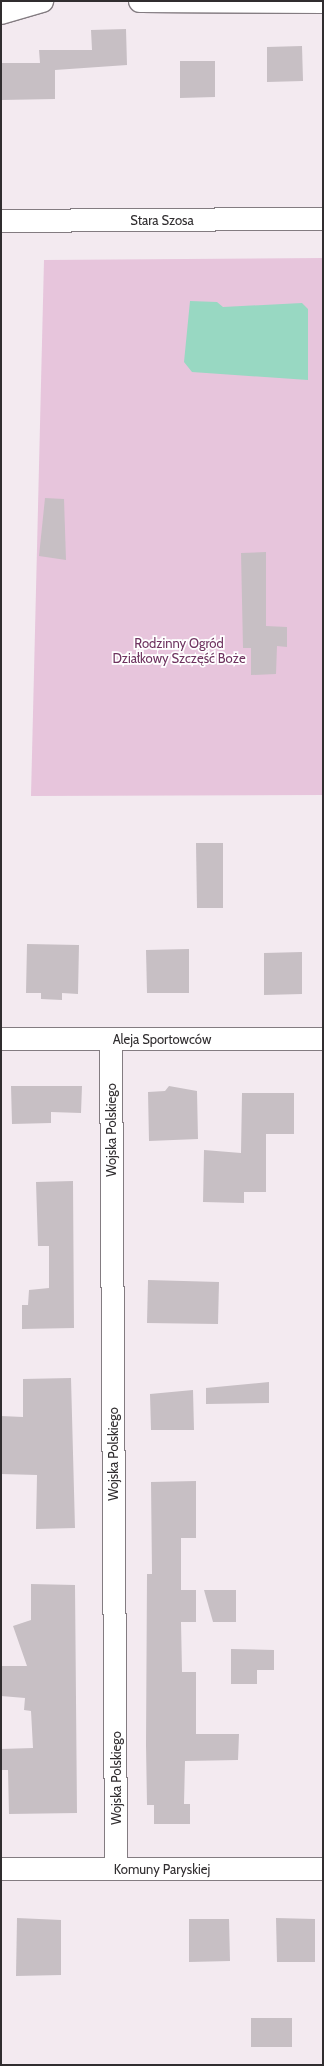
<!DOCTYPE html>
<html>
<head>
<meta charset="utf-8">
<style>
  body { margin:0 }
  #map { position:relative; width:324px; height:2066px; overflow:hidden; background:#f3eaf0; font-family:Cabin,sans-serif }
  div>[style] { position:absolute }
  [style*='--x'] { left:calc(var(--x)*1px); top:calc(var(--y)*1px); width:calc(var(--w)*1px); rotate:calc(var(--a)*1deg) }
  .green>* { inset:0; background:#e7c5dc }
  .water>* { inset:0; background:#98d8c2 }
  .building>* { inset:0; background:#c7bfc4 }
  .roads { filter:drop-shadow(1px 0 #837c81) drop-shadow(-1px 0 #837c81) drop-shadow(0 1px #837c81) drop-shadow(0 -1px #837c81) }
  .street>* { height:22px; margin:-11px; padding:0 11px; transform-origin:11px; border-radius:11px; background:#fff }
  span { translate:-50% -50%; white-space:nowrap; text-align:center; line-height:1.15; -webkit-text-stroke:3.5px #fff; paint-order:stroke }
  .street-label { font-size:13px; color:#302d2f }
  .park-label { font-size:13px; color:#6e335f }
  .frame { position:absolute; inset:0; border:2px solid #302d2f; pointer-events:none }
</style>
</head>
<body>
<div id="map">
  <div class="green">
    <i style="clip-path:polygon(323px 258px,323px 795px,31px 796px,44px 260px)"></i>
  </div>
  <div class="water">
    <i style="clip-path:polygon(190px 301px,217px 302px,223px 307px,302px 303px,308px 309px,308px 380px,192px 372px,184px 362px)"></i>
  </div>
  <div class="building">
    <i style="clip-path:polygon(126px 29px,127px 65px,55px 70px,55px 99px,1px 100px,1px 63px,40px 63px,39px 50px,92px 50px,91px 30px)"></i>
    <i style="clip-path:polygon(302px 46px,303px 81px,267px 82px,267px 47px)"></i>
    <i style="clip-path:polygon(180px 61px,215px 61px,215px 97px,180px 98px)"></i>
    <i style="clip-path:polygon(45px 498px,64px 499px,66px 560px,39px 556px)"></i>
    <i style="clip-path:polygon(266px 552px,266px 626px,287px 627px,287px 647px,277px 646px,276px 674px,251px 675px,251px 648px,243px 648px,241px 553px)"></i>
    <i style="clip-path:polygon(196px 843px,223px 843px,223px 908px,197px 908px)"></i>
    <i style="clip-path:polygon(27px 944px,79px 945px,78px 994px,62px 993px,62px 1000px,41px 999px,41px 993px,26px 993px)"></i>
    <i style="clip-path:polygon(189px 949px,189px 993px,147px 993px,146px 950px)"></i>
    <i style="clip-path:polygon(302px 952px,302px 994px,264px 995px,264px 953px)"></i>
    <i style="clip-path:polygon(11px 1086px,82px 1086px,81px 1113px,51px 1112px,51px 1123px,12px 1124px)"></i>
    <i style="clip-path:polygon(169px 1086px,197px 1091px,198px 1139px,149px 1141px,148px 1092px,165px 1091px)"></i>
    <i style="clip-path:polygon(242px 1093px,294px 1093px,294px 1134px,266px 1134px,266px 1192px,244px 1192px,244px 1203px,203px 1202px,204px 1150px,241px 1153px)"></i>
    <i style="clip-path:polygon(73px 1181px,74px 1328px,22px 1329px,22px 1305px,28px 1305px,29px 1290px,49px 1288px,49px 1246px,38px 1246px,36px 1182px)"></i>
    <i style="clip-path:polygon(148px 1280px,219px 1282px,218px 1324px,147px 1323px)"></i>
    <i style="clip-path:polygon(71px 1378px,75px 1528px,36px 1529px,37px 1475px,1px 1474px,1px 1416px,23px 1417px,23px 1379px)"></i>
    <i style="clip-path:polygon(269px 1382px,269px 1403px,206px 1404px,206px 1388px)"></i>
    <i style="clip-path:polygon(193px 1390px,194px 1430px,151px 1430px,150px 1394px)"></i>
    <i style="clip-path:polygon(196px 1481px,196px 1538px,181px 1538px,181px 1590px,196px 1590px,196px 1622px,181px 1622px,182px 1672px,196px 1672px,196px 1734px,239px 1734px,238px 1760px,185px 1761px,184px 1804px,190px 1804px,190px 1824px,154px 1824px,154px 1805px,147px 1805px,146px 1745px,147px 1574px,152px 1574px,151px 1482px)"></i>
    <i style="clip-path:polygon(31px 1584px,75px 1585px,77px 1813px,9px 1814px,8px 1770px,1px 1770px,1px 1749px,33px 1748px,31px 1711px,24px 1710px,25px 1698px,1px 1696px,1px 1666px,27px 1666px,13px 1626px,31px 1620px)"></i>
    <i style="clip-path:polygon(204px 1590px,236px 1590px,236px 1622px,213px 1622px)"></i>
    <i style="clip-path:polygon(231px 1649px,274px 1650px,274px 1670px,257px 1670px,257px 1684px,231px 1684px)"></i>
    <i style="clip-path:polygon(17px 1918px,61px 1920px,61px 1975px,16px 1976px)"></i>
    <i style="clip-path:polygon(276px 1918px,315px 1919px,315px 1962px,277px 1962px)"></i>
    <i style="clip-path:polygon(189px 1919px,229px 1919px,230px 1961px,189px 1962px)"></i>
    <i style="clip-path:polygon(251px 2018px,292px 2018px,292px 2047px,251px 2047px)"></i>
  </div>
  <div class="roads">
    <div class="street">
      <i style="--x:140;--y:1;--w:183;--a:0.3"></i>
      <i style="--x:1;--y:13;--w:43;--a:-16.3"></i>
      <i style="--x:1;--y:221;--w:322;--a:-0.4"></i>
      <i style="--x:1;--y:1039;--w:322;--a:0"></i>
      <i style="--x:111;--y:1039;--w:830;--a:89.65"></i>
      <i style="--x:1;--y:1869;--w:322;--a:0"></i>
    </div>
  </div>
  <div class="street-label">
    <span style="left:162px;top:220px">Stara Szosa</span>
    <span style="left:162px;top:1039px">Aleja Sportowców</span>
    <span style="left:111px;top:1130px;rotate:-90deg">Wojska Polskiego</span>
    <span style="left:113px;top:1454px;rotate:-90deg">Wojska Polskiego</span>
    <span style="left:116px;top:1778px;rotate:-90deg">Wojska Polskiego</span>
    <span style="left:162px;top:1869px">Komuny Paryskiej</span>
  </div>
  <div class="park-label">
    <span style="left:179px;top:651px">Rodzinny Ogród<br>Działkowy Szczęść Boże</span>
  </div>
  <div class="frame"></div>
</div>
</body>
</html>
